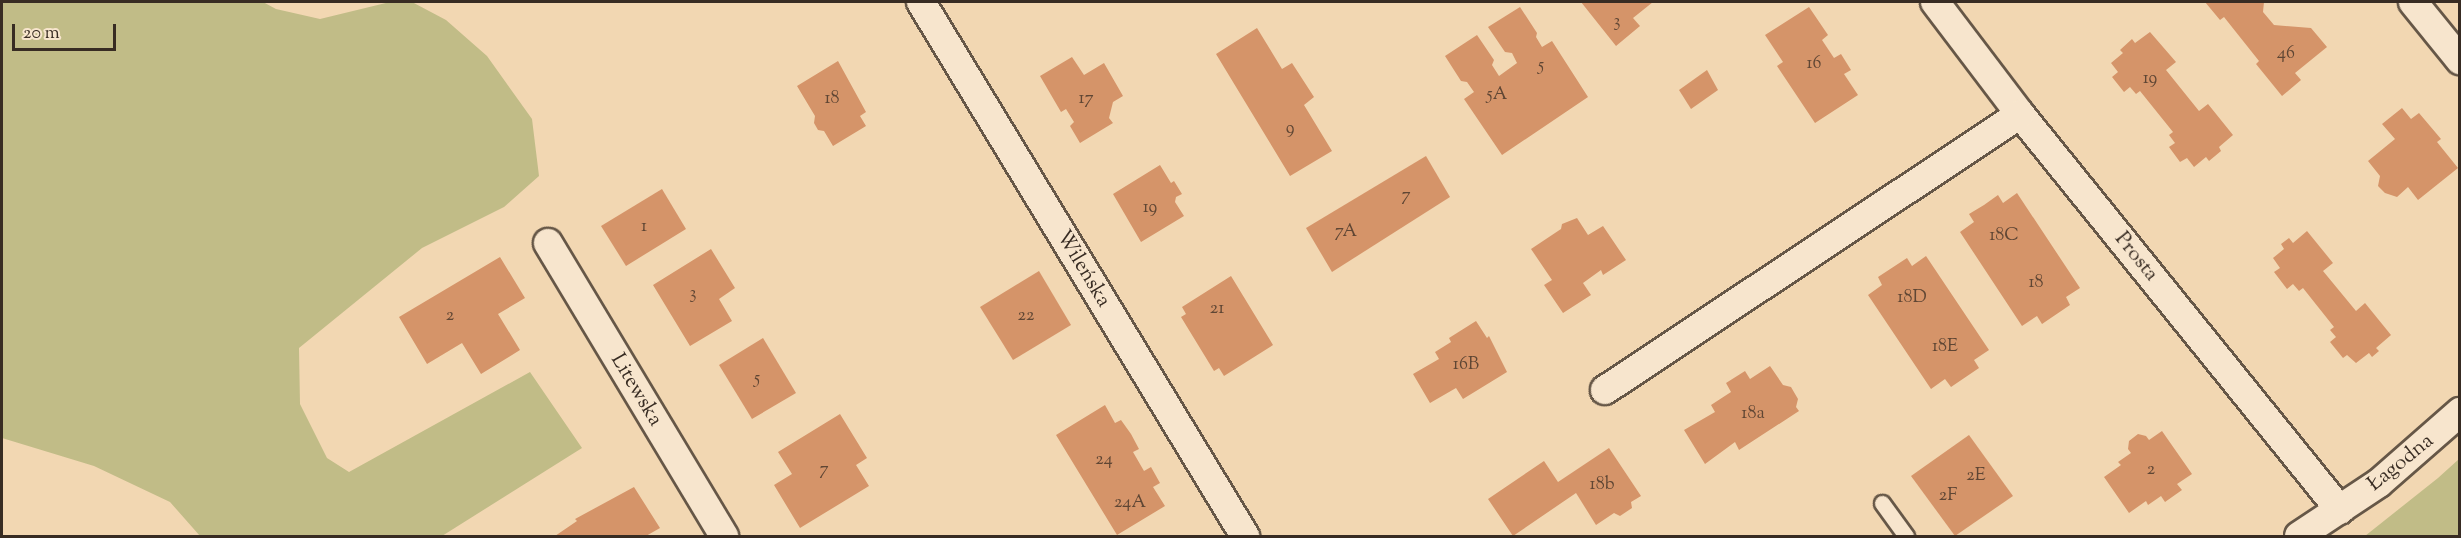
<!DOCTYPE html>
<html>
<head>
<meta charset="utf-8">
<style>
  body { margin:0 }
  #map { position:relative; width:2461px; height:538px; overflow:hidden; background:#f2d7b2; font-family:"Sorts Mill Goudy",serif }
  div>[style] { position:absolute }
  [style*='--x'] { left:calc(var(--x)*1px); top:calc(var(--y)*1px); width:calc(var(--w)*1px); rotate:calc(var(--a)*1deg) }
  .green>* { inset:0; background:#c1bc87 }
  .building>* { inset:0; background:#d59469 }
  .roads { filter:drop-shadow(2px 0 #665747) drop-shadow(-2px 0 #665747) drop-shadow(0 2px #665747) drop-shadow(0 -2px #665747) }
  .service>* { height:15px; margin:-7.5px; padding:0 7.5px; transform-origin:7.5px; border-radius:7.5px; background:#f7e5cd }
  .minor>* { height:28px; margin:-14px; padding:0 14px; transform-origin:14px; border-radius:14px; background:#f7e5cd }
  span { translate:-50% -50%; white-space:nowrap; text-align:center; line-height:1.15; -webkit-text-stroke:4.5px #f7e5cd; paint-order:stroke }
  .number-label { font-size:18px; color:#5f4634 }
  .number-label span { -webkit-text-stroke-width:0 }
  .street-label { font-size:21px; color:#382c23 }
  .frame { position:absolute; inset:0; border:3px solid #382c23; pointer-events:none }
  .scale { position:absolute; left:12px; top:24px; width:104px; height:27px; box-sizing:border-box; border:3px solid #382c23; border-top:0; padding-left:8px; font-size:18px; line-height:21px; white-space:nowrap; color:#382c23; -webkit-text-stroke:4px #f7e5cd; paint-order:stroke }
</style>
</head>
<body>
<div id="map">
  <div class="green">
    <i style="clip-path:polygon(2px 2px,263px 2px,276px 9px,320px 19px,390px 2px,412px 2px,446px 20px,487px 56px,532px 119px,539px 176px,504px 207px,422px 248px,299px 348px,300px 404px,327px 458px,349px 472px,530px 372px,582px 448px,442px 536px,200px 536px,170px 502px,94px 466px,2px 438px)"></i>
    <i style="clip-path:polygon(2459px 459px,2459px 536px,2365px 536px,2438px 478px)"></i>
  </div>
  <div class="building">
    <i style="clip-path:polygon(1581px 2px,1653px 2px,1633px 18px,1640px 26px,1616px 46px)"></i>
    <i style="clip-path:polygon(2205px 2px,2264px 2px,2263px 12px,2274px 25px,2311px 28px,2327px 47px,2295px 73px,2301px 80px,2282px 96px,2256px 64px,2259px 61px,2224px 17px,2220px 20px)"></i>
    <i style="clip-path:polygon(1520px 7px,1537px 33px,1536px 37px,1542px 47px,1552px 41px,1588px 97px,1502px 155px,1464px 99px,1474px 92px,1467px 82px,1461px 81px,1445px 56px,1477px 35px,1494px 60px,1492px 65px,1499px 76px,1517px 63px,1512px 53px,1505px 52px,1488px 27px)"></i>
    <i style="clip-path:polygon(1809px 7px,1828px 35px,1822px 40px,1834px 58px,1841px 54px,1851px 70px,1844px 74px,1858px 95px,1815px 123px,1777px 66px,1783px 62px,1765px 35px)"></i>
    <i style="clip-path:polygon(1257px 28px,1282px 69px,1292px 63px,1314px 97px,1304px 105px,1332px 151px,1290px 176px,1216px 54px)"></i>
    <i style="clip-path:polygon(2150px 32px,2176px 62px,2166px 70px,2199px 111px,2208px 104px,2233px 135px,2219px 147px,2221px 151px,2209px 161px,2206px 157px,2194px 167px,2187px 158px,2180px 162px,2169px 147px,2175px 143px,2169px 135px,2173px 132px,2140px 91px,2136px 94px,2130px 87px,2124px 92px,2112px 77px,2118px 72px,2111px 63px,2123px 53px,2120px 50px,2132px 39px,2135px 43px)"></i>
    <i style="clip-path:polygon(1072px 57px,1084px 75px,1104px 63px,1123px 96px,1113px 102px,1109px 118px,1113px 123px,1080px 143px,1070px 126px,1074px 122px,1066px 109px,1061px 112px,1040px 76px)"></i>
    <i style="clip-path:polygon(838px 61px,866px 112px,860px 116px,866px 126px,833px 146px,824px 131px,818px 130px,814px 123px,815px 116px,797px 86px)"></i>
    <i style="clip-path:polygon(1707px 70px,1718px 90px,1691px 109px,1679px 90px)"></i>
    <i style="clip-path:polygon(2402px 108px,2411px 119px,2419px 113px,2441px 139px,2437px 142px,2458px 168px,2418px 200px,2408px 187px,2397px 197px,2385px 193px,2378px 186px,2380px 176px,2368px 161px,2395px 139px,2382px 124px)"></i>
    <i style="clip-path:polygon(1426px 156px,1450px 197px,1332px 272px,1306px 228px)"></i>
    <i style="clip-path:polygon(1160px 165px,1171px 183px,1174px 181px,1182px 194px,1176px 197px,1175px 202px,1184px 216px,1141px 242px,1113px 194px)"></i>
    <i style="clip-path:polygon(662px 189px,686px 229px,626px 266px,601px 226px)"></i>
    <i style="clip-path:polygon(2017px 193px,2080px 288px,2066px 297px,2070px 305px,2042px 324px,2037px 316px,2022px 326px,1960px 232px,1974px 222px,1969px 214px,1984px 205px,1998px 195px,2003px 203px)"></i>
    <i style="clip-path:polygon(1577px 218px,1588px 235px,1603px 226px,1626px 260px,1603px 275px,1601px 270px,1583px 283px,1591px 295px,1563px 313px,1544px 285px,1552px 280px,1531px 249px,1561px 229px,1562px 224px)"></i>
    <i style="clip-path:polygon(2307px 231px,2333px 263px,2323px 271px,2356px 311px,2365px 303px,2391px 335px,2376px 348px,2379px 351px,2372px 357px,2369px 353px,2356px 363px,2347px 355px,2343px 358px,2330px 342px,2336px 337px,2330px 330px,2334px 327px,2303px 288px,2299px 291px,2293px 284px,2287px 289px,2274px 272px,2280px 268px,2273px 258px,2284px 249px,2281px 244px,2289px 238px,2293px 243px)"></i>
    <i style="clip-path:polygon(711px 249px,735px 288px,719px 299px,732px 321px,690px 346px,653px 285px)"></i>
    <i style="clip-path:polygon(1926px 256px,1989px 350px,1974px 360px,1979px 368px,1951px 387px,1945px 379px,1931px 389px,1868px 295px,1882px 285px,1878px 277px,1907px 258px,1912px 266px)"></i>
    <i style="clip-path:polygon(500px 257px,525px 298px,498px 314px,520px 350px,481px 374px,462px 343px,427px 364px,399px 317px)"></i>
    <i style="clip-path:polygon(1039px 271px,1071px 325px,1013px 360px,980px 307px)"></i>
    <i style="clip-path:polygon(1231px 276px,1273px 345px,1224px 376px,1219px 368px,1214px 371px,1181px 317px,1186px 314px,1182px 307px)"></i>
    <i style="clip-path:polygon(1476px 321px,1487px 338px,1489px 336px,1507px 372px,1463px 399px,1456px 388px,1430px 403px,1413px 374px,1439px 359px,1435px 352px,1451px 342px,1449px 338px)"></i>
    <i style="clip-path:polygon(763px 338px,796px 393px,752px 419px,719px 365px)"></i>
    <i style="clip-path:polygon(1770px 366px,1783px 385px,1791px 387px,1798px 399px,1796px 407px,1799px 411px,1739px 450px,1735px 442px,1705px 464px,1684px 430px,1715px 412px,1711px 405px,1731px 392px,1726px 383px,1745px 371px,1750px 379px)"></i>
    <i style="clip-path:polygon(1105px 405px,1115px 423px,1121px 420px,1131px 434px,1139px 449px,1133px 452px,1144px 471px,1151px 467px,1160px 483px,1153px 487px,1165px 506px,1117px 535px,1056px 435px)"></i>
    <i style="clip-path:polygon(840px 414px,867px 458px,856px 465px,869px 486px,800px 528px,774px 485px,792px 474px,778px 452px)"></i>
    <i style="clip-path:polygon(2162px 431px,2192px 474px,2177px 484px,2182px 490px,2165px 502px,2161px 496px,2148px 505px,2146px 501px,2129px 513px,2104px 477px,2121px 465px,2118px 462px,2131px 453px,2128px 449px,2129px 441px,2138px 434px,2146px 436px,2149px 440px)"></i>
    <i style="clip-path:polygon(1969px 435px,2013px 496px,1955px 536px,1911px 476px)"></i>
    <i style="clip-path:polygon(1609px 448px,1641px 496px,1631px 502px,1632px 508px,1620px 516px,1614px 513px,1596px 525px,1576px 493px,1513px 536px,1488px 499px,1544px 461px,1558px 482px)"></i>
    <i style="clip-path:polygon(634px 487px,660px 528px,646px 536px,555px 536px,577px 521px,575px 519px)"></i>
  </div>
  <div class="roads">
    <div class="service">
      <i style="--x:1882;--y:503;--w:41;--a:54"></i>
    </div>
    <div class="minor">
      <i style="--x:921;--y:2;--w:625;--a:58.75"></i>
      <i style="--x:1935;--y:2;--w:141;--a:52.8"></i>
      <i style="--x:2020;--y:114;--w:509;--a:51.06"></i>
      <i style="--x:2413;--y:2;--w:75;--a:51"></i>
      <i style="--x:548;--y:243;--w:342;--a:59"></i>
      <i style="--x:1605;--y:390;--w:498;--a:-33.6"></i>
      <i style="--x:2299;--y:536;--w:96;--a:-33.5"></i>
      <i style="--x:2379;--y:483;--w:108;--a:-41.2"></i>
    </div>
  </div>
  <div class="number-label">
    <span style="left:1617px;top:22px">3</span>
    <span style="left:2286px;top:54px">46</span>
    <span style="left:1814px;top:64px">16</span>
    <span style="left:1541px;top:66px">5</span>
    <span style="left:2150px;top:79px">19</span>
    <span style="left:1497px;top:95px">5A</span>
    <span style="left:832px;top:99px">18</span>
    <span style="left:1086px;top:99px">17</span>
    <span style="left:1290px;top:129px">9</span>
    <span style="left:1406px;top:196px">7</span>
    <span style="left:1150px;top:208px">19</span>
    <span style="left:644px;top:227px">1</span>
    <span style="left:1346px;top:232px">7A</span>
    <span style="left:2004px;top:236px">18C</span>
    <span style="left:2036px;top:283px">18</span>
    <span style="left:693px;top:294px">3</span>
    <span style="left:1912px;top:298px">18D</span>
    <span style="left:1217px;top:309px">21</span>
    <span style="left:450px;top:316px">2</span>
    <span style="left:1026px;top:316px">22</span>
    <span style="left:1945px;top:347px">18E</span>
    <span style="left:1466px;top:365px">16B</span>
    <span style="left:757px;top:379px">5</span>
    <span style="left:1753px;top:414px">18a</span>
    <span style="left:1104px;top:460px">24</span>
    <span style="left:824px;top:470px">7</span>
    <span style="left:2151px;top:470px">2</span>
    <span style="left:1976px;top:476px">2E</span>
    <span style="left:1602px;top:485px">18b</span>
    <span style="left:1948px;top:496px">2F</span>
    <span style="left:1130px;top:503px">24A</span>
  </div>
  <div class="street-label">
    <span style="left:2136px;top:257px;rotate:51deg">Prosta</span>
    <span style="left:1083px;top:269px;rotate:59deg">Wileńska</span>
    <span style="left:636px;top:390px;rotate:59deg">Litewska</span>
    <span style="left:2401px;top:463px;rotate:-39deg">Łagodna</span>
  </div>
  <div class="frame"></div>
  <div class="scale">20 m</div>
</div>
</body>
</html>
